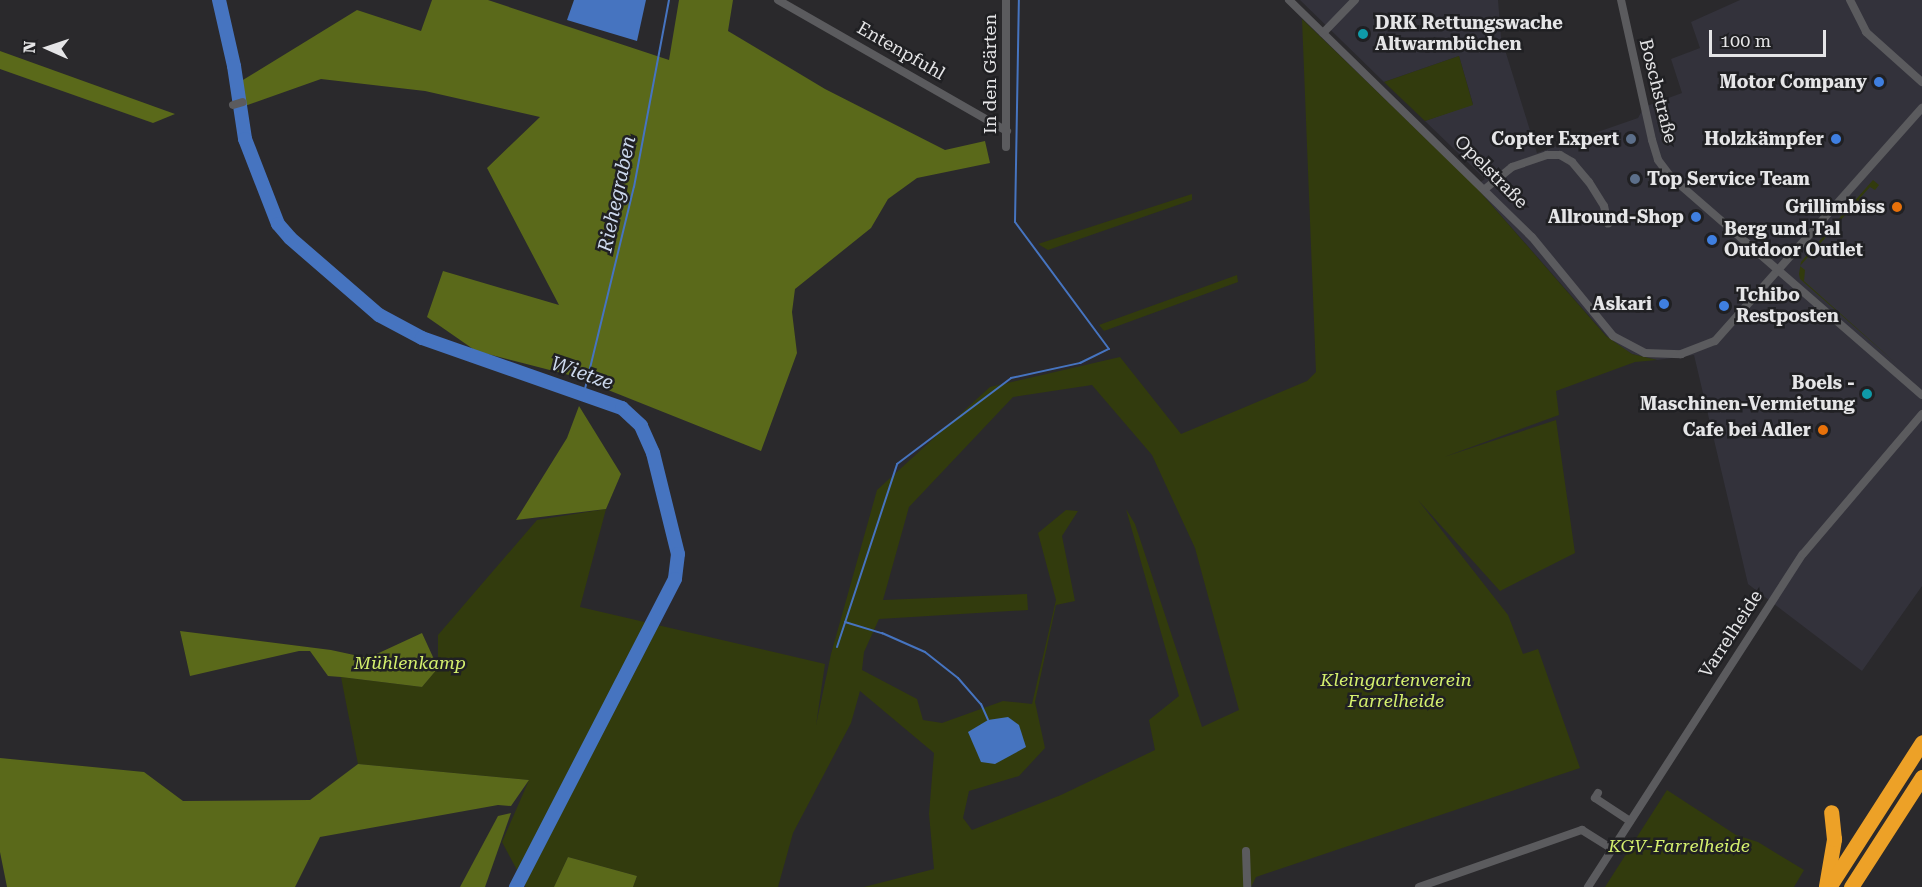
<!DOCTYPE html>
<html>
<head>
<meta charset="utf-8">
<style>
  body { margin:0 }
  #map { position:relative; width:1922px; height:887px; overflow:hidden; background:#2a292c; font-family:"Roboto Serif",serif }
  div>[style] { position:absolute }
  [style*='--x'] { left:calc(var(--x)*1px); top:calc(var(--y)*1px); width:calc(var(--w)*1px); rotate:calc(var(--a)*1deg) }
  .built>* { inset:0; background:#33323b }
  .green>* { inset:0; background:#323b0d }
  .forest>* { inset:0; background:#5a691a }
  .water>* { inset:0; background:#4674c0 }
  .stream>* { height:2px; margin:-1px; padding:0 1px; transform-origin:1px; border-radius:1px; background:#4674c0 }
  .river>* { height:14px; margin:-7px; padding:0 7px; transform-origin:7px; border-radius:7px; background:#4674c0 }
  .street>* { height:8px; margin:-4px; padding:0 4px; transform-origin:4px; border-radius:4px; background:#5b5b5e }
  .highway>* { height:15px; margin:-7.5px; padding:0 7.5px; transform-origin:7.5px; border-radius:7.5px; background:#eda127 }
  .dots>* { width:16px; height:16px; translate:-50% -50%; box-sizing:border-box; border:3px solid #202023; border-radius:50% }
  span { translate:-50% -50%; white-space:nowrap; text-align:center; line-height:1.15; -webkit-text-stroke:5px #202023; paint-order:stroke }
  .poi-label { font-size:18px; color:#e5e5e7; font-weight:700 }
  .left { translate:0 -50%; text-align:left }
  .right { translate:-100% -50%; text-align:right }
  .street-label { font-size:18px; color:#e5e5e7 }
  .park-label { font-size:18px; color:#d5f06e; font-style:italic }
  .water-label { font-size:20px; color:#ccd8ed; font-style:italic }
  .north { position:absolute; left:18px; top:18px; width:60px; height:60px; -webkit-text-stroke:4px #202023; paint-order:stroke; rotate:273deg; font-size:16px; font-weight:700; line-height:24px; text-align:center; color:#e5e5e7 }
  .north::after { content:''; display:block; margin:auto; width:21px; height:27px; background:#e5e5e7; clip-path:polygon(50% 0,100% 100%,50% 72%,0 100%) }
  .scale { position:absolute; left:1709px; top:30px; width:117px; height:27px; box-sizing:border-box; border:3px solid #e5e5e7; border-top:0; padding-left:8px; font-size:18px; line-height:21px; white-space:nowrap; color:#e5e5e7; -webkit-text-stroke:4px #202023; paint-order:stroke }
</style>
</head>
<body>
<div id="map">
  <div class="built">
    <i style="clip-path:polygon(1300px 0,1498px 0,1501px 37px,1537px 153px,1638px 118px,1644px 107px,1682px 93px,1671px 59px,1700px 48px,1691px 22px,1740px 0,1922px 0,1922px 586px,1862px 671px,1748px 584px,1694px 355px,1657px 360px,1632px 354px,1613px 343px,1475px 186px,1485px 179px,1425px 121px,1473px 104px,1459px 56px,1384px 82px)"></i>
  </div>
  <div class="green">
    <i style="clip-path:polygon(evenodd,1302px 19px,1475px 186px,1606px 336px,1632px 354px,1657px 360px,1635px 362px,1556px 391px,1559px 415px,1444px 457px,1556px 420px,1575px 553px,1500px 591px,1418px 500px,1508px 615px,1523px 654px,1538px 649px,1580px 768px,1256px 877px,1251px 887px,864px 887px,934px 869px,929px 814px,934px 753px,860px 691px,851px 723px,793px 833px,778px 887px,633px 887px,637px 876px,568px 857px,554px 887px,526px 887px,502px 842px,529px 780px,358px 764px,341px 677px,422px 687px,438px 668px,438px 635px,537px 520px,606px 509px,580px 607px,825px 664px,816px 725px,831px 654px,877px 490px,990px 387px,1120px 357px,1181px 434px,1307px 381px,1316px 372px,1302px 19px,1092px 385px,1152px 455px,1195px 548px,1239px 710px,1202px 727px,1135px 524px,1126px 509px,1179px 696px,1149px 720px,1155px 750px,1061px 795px,972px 830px,963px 818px,969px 791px,1019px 776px,1045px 748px,1035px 702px,1056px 605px,1075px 601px,1062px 536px,1078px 511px,1066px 510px,1038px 533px,1056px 600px,1032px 704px,1003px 701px,942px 723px,923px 720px,917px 699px,862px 670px,864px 652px,879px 619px,1028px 610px,1027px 594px,883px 600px,909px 507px,1013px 397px,1092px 385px)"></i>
    <i style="clip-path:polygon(1459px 56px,1473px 105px,1425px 121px,1384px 82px)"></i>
    <i style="clip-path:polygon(1873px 180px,1879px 185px,1875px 190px,1870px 187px,1859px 199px,1863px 203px,1859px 208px,1855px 204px,1811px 254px,1815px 259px,1808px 257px,1800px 266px,1805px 270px,1804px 281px,1897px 364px,1800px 279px,1799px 274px,1801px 262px)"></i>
    <i style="clip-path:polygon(1192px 194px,1192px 200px,1048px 250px,1038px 244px)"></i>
    <i style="clip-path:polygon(1237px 275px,1238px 282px,1104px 331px,1099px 325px)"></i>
    <i style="clip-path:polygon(1667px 790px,1736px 835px,1758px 842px,1804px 870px,1794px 887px,1605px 887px)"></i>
  </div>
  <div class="forest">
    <i style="clip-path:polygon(432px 0,488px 0,669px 60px,679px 0,733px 0,728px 31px,825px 89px,945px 150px,985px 141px,990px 163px,917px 178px,888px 199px,871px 228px,795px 289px,792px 312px,797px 353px,761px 451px,573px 376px,476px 351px,427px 317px,443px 271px,559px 305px,487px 168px,540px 117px,425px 91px,321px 79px,242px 107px,238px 83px,357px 10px,421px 31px)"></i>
    <i style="clip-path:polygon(0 51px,175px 114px,153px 123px,0 69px)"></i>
    <i style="clip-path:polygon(579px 406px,621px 474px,606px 509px,516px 520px,567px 438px)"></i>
    <i style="clip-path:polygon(180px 631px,331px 650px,368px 658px,422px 633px,438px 668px,422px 687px,341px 677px,328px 676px,310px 651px,299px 651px,190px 676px)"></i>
    <i style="clip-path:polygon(0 758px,144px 772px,183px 801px,310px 800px,358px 764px,529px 780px,511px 806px,498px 805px,320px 837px,295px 887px,7px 887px,0 852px)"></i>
    <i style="clip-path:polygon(511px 813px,485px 887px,460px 887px,498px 816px)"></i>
    <i style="clip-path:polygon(568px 857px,637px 876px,633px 887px,554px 887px)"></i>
  </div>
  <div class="water">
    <i style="clip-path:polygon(574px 0,646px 0,637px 41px,567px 20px)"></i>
    <i style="clip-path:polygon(1008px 717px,1019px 725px,1026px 747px,995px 764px,981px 762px,968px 732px,988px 720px)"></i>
  </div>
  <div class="stream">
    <i style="--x:584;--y:393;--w:212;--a:-76.4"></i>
    <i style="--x:634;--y:187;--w:190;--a:-79.4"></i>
    <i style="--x:845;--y:622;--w:39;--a:17"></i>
    <i style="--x:882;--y:633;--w:47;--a:23.8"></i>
    <i style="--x:925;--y:652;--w:42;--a:38.2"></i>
    <i style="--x:958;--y:678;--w:35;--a:49"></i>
    <i style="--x:981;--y:704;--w:17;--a:66"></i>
    <i style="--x:837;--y:647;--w:193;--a:-71.8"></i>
    <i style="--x:897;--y:464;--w:143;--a:-37"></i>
    <i style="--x:1011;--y:378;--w:71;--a:-12.3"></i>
    <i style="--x:1080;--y:363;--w:32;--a:-26"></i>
    <i style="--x:1109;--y:349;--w:158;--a:-126.5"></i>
    <i style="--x:1015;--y:222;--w:222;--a:-89"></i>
  </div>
  <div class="river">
    <i style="--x:219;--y:0;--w:68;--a:77.2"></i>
    <i style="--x:234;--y:66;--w:74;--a:81.4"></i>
    <i style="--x:245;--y:139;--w:91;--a:68.8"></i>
    <i style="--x:278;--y:224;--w:18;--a:49"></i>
    <i style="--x:290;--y:238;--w:118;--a:40.9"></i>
    <i style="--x:379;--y:315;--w:49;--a:28.1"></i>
    <i style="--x:422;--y:338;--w:212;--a:19.3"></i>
    <i style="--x:622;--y:408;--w:26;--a:43"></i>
    <i style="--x:641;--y:426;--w:30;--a:66"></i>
    <i style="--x:653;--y:453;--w:104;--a:76.1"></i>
    <i style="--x:678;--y:554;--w:25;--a:97"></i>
    <i style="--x:675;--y:579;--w:347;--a:117.3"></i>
  </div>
  <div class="street">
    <i style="--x:778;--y:0;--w:264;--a:29.8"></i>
    <i style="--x:1006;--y:0;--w:147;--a:90"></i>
    <i style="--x:1289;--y:0;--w:339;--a:44.3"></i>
    <i style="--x:1532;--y:237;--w:128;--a:50.7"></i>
    <i style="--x:1613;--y:336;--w:36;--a:28"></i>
    <i style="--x:1645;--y:353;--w:36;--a:2"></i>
    <i style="--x:1681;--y:354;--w:36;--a:-21"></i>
    <i style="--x:1715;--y:341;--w:312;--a:-48.4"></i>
    <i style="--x:1621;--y:0;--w:143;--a:77.5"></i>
    <i style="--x:1652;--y:140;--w:21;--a:73"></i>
    <i style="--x:1658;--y:160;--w:21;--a:53"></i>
    <i style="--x:1671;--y:177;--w:332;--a:41"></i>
    <i style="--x:1850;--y:0;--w:36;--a:63"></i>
    <i style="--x:1866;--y:32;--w:75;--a:41.8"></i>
    <i style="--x:1323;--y:33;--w:46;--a:-45.9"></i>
    <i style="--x:233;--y:105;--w:10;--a:-17"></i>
    <i style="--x:1485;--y:189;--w:35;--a:-39"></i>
    <i style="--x:1512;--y:167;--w:37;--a:-19"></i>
    <i style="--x:1547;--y:155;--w:13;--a:0"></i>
    <i style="--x:1560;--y:155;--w:14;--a:30"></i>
    <i style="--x:1572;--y:162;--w:26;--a:50"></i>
    <i style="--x:1589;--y:182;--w:28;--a:58"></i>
    <i style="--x:1604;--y:206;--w:18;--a:77"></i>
    <i style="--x:1598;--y:793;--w:6;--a:121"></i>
    <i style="--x:1595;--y:798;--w:42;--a:33.3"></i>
    <i style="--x:1246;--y:851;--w:36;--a:88"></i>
    <i style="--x:1419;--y:887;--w:173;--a:-19.3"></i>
    <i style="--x:1582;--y:830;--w:36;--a:32"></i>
    <i style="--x:1588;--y:887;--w:396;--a:-57.2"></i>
    <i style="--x:1803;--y:554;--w:184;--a:-49.6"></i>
  </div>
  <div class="highway">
    <i style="--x:1826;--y:886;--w:48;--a:-80.3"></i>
    <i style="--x:1834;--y:839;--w:27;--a:-96"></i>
    <i style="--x:1829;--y:887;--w:172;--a:-57.3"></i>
    <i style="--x:1851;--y:887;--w:131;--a:-57.2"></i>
  </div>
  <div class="dots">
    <i style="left:1363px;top:34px;background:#0f9aa8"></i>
    <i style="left:1879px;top:82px;background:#3f7fe0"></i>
    <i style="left:1631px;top:139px;background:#5c6f8a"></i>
    <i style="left:1836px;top:139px;background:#3f7fe0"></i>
    <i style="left:1635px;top:179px;background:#5c6f8a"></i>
    <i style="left:1897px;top:207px;background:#e8710a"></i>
    <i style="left:1696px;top:217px;background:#3f7fe0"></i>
    <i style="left:1712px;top:240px;background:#3f7fe0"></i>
    <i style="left:1664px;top:304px;background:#3f7fe0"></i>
    <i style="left:1724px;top:306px;background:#3f7fe0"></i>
    <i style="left:1867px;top:394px;background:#0f9aa8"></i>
    <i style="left:1823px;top:430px;background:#e8710a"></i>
  </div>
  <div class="poi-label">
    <span class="left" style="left:1375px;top:34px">DRK Rettungswache<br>Altwarmbüchen</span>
    <span class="right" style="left:1867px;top:82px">Motor Company</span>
    <span class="right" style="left:1619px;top:139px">Copter Expert</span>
    <span class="right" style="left:1824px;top:139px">Holzkämpfer</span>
    <span class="left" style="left:1647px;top:179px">Top Service Team</span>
    <span class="right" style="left:1885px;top:207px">Grillimbiss</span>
    <span class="right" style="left:1684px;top:217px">Allround-Shop</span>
    <span class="left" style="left:1724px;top:240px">Berg und Tal<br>Outdoor Outlet</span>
    <span class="left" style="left:1736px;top:306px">Tchibo<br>Restposten</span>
    <span class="right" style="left:1652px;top:304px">Askari</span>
    <span class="right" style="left:1855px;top:394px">Boels -<br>Maschinen-Vermietung</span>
    <span class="right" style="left:1811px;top:430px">Cafe bei Adler</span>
  </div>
  <div class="street-label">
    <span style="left:901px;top:51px;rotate:30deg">Entenpfuhl</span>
    <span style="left:990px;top:74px;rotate:-90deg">In den Gärten</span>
    <span style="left:1658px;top:91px;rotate:76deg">Boschstraße</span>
    <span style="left:1491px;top:172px;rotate:45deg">Opelstraße</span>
    <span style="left:1731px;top:634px;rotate:-57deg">Varrelheide</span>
  </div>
  <div class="park-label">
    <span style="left:410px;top:663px">Mühlenkamp</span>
    <span style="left:1396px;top:691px">Kleingartenverein<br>Farrelheide</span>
    <span style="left:1679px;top:846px">KGV-Farrelheide</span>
  </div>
  <div class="water-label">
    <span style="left:617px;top:194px;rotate:-78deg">Riehegraben</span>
    <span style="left:582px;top:373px;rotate:19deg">Wietze</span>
  </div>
  <div class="north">N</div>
  <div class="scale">100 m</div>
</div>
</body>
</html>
